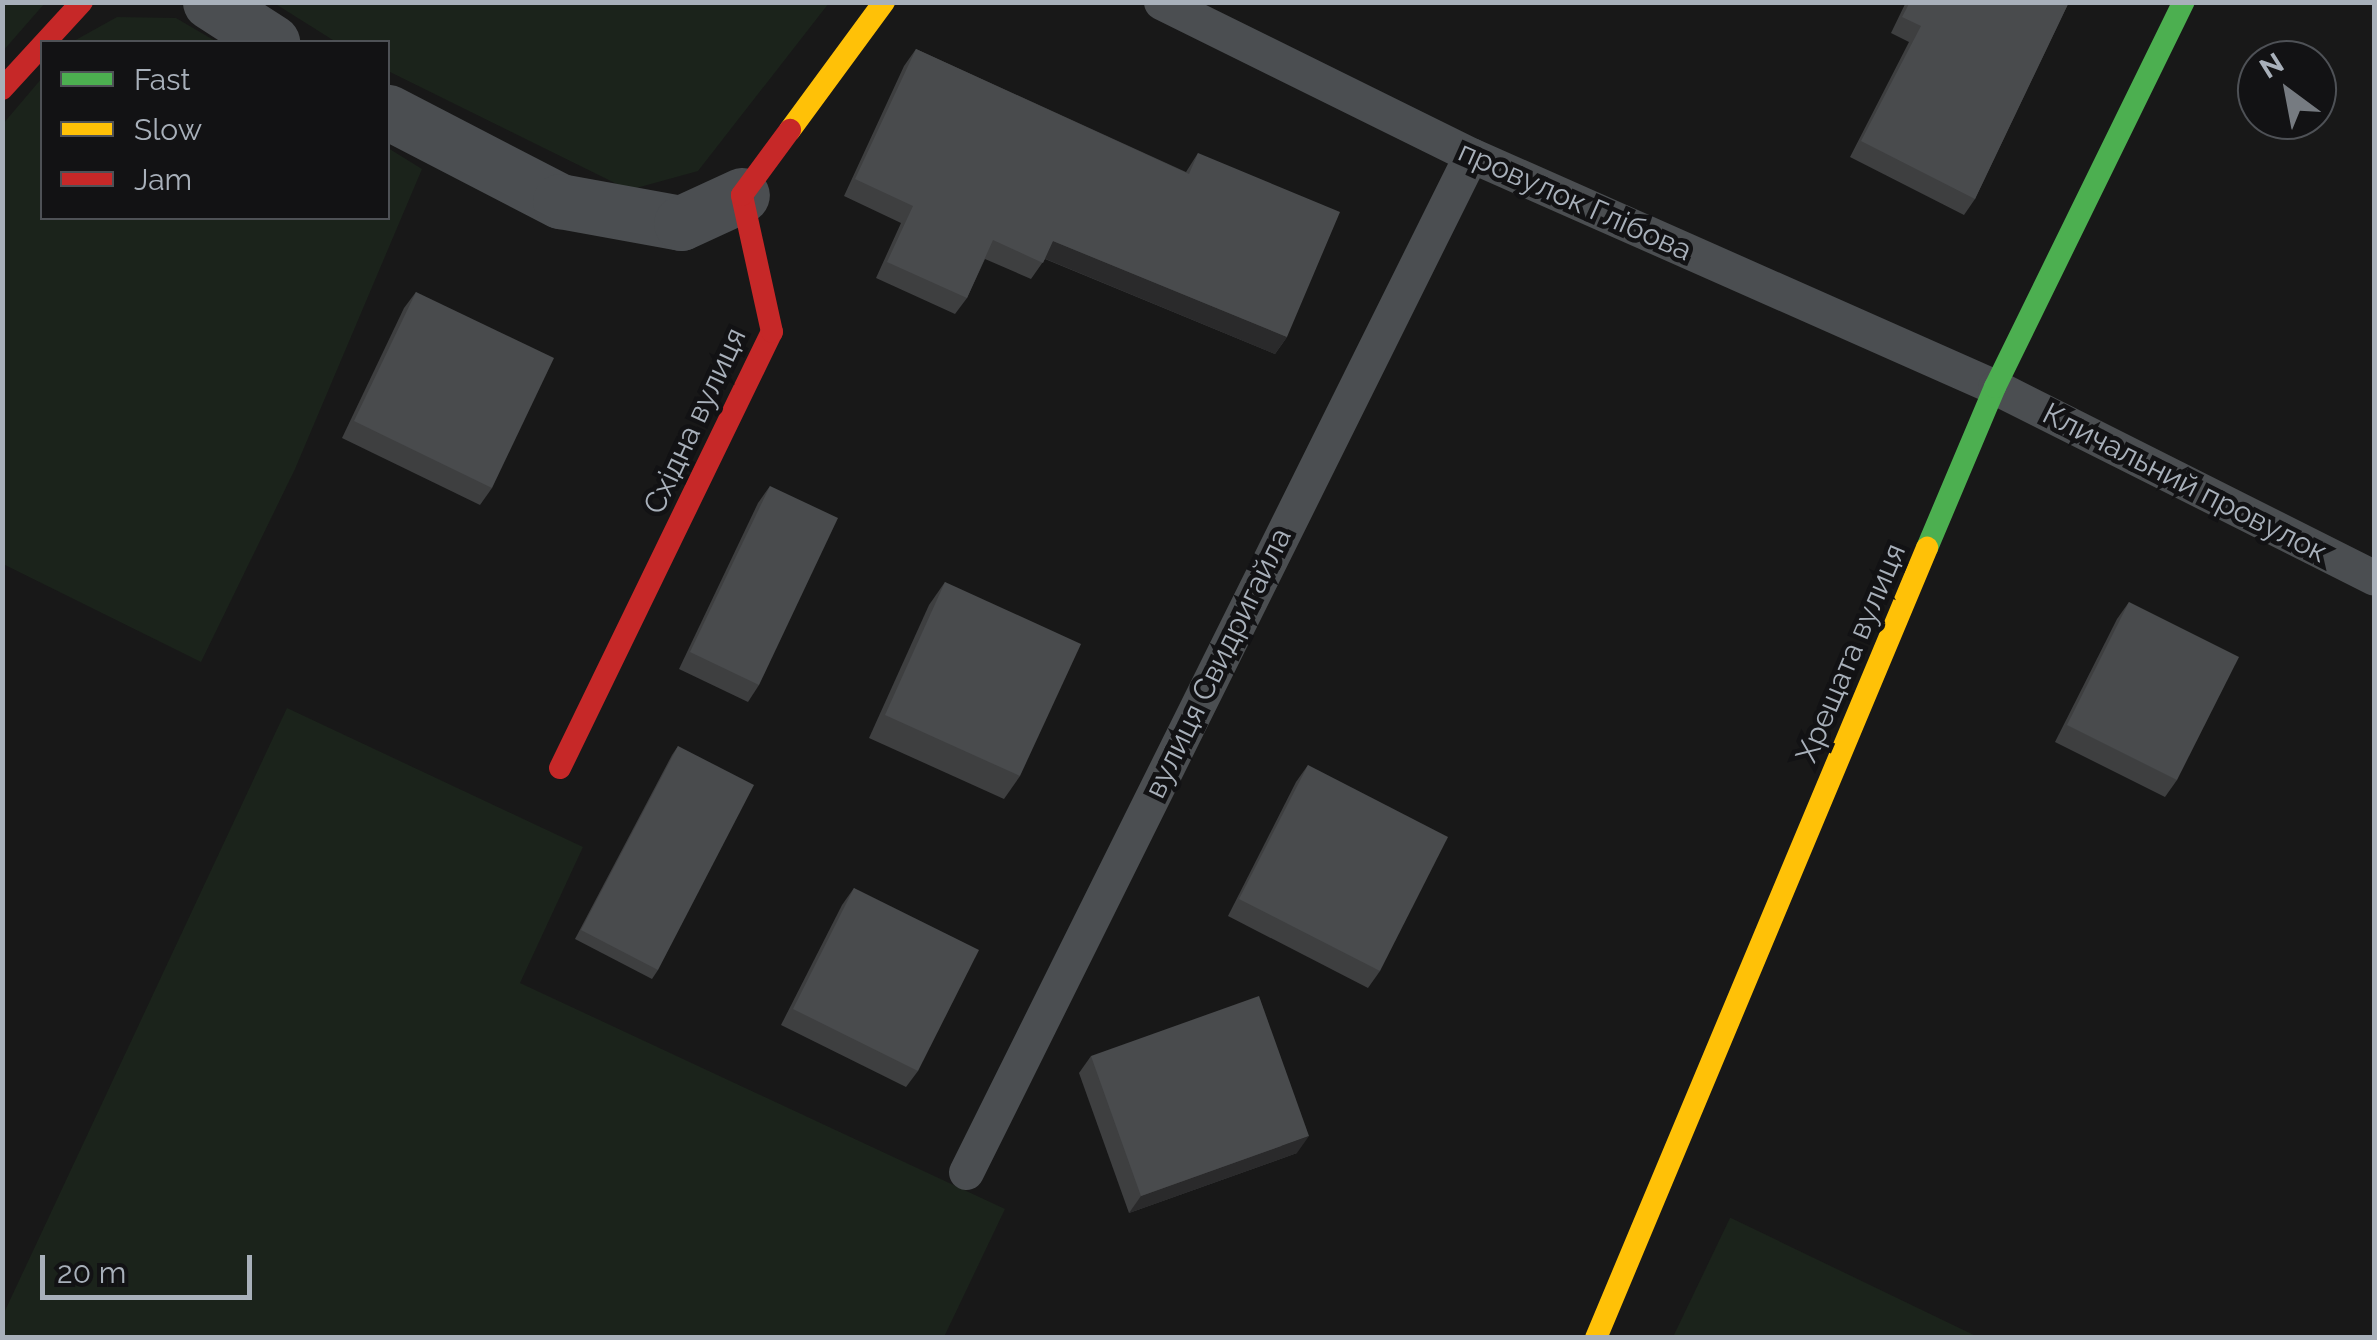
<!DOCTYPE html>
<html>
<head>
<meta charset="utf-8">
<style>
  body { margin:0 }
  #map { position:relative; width:2377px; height:1340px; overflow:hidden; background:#181818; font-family:Raleway,sans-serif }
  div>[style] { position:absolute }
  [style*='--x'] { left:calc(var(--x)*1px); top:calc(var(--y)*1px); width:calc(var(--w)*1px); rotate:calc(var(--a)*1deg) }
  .green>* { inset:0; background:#1b231b }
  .lane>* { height:35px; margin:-17.5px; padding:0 17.5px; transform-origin:17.5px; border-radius:17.5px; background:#4b4e51 }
  .street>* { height:55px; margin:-27.5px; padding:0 27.5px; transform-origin:27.5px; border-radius:27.5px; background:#4b4e51 }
  .fast>* { height:22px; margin:-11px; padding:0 11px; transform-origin:11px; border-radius:11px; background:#4caf50 }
  .slow>* { height:22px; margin:-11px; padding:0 11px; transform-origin:11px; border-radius:11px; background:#ffc107 }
  .jam>* { height:22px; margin:-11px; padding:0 11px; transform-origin:11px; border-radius:11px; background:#c62828 }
  .wall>* { inset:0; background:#3e3f40 }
  .shaded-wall>* { inset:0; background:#2a2a2b }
  .building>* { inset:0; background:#494b4d }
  span { translate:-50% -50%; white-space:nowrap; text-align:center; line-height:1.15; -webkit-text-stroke:9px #121214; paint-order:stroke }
  .street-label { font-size:30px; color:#a8b0ba }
  .frame { position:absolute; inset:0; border:5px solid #a8b0ba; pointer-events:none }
  .legend { position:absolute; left:40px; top:40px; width:350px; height:180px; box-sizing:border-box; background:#121214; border:2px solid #4e5156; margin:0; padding:12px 18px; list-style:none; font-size:30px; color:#a8b0ba }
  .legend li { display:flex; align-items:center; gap:20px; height:50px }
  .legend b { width:50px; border:2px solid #4e5156 }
  .north { position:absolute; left:2237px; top:40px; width:100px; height:100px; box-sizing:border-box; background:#121214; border:2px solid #4e5156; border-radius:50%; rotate:328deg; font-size:28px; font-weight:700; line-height:40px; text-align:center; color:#a8b0ba }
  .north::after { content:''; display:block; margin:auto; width:35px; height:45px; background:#767b81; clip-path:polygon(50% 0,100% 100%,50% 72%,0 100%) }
  .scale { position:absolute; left:40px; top:1255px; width:212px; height:45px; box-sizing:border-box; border:5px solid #a8b0ba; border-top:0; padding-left:12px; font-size:30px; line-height:35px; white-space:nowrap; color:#a8b0ba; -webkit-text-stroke:8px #121214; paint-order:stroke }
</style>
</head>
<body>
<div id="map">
  <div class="green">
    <i style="clip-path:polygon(3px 3px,45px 3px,3px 51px)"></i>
    <i style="clip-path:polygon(274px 3px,829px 3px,698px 171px,629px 190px,388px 71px,388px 42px,336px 42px)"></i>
    <i style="clip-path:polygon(117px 17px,176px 18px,217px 42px,72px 42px)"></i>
    <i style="clip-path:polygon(42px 78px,42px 218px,388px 218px,388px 148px,422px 169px,295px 469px,201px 662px,3px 564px,2px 125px)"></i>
    <i style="clip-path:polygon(287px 708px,583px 847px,520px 983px,1005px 1209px,944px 1337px,3px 1337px,3px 1315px)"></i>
    <i style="clip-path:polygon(1730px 1218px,1731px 1218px,1978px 1337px,1673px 1337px)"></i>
  </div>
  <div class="lane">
    <i style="--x:1161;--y:2;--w:346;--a:26.3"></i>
    <i style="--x:1471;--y:155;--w:573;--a:23.88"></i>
    <i style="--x:1995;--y:387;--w:424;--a:26.7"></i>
    <i style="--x:966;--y:1172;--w:1135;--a:-63.59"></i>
  </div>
  <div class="street">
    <i style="--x:210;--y:2;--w:74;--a:32.8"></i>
    <i style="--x:388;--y:112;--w:194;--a:27.4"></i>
    <i style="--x:560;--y:201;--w:123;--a:10.3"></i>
    <i style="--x:681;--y:223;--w:67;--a:-24.7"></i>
  </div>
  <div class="fast">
    <i style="--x:1927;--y:548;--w:175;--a:-67.1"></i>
    <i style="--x:1995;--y:387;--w:429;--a:-63.9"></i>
  </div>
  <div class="slow">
    <i style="--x:790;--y:130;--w:159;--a:-53.7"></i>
    <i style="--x:1596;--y:1338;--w:857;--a:-67.27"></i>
  </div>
  <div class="jam">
    <i style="--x:2;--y:89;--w:118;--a:-47.4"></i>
    <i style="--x:560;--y:768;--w:485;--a:-64.1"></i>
    <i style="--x:772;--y:332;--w:140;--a:-102.4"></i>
    <i style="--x:742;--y:195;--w:81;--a:-53.6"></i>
  </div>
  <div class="wall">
    <i style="clip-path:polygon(1906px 2px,2069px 2px,1975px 199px,1964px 215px,1850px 157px,1909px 42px,1891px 33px)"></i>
    <i style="clip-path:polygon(916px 49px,1186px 172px,1198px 153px,1287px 337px,1275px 354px,1045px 259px,1031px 279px,985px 259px,967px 298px,955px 314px,876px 278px,901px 223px,844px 196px,904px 66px)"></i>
    <i style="clip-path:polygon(416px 292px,492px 488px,480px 505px,342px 438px,404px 308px)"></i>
    <i style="clip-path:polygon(770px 486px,759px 685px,748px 702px,679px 669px,758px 503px)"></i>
    <i style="clip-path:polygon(945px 582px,1020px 776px,1004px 799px,869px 738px,929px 605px)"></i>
    <i style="clip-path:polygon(2129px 602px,2177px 780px,2165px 797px,2055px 742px,2117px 619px)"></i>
    <i style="clip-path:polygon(678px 746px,658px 970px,652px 979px,575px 939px,672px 755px)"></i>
    <i style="clip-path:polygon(1308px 765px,1380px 971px,1368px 988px,1228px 916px,1296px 782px)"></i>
    <i style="clip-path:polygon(854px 888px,918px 1071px,906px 1087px,781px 1025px,842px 905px)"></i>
    <i style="clip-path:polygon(1091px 1056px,1297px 1153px,1129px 1213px,1079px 1073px)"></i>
  </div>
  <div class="shaded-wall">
    <i style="clip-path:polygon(1053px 241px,1287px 337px,1275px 354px,1041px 257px)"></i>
    <i style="clip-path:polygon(1309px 1136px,1297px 1153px,1129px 1213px,1141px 1196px)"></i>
  </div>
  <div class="building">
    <i style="clip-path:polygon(1910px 2px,2069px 2px,1975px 199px,1861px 141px,1921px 26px,1902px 17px)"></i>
    <i style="clip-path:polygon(916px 49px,1189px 174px,1198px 153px,1340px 212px,1287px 337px,1053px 241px,1043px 263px,993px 240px,967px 298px,887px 262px,913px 206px,855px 179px)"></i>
    <i style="clip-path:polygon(416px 292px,554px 358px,492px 488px,354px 421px)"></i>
    <i style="clip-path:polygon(770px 486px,838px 518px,759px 685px,690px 652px)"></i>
    <i style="clip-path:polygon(945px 582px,1081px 644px,1020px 776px,885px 715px)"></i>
    <i style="clip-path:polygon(2129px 602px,2239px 657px,2177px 780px,2067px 725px)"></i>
    <i style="clip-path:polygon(678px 746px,754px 785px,658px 970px,581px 930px)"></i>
    <i style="clip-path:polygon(1308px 765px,1448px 837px,1380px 971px,1239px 899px)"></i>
    <i style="clip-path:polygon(854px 888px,979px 950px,918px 1071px,793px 1009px)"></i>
    <i style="clip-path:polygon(1259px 996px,1309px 1136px,1141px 1196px,1091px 1056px)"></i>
  </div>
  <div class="street-label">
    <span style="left:1575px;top:201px;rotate:24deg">провулок Глібова</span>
    <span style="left:695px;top:421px;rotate:-65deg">Східна вулиця</span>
    <span style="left:2185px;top:483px;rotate:27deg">Кличальний провулок</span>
    <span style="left:1851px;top:653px;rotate:-67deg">Хрещата вулиця</span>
    <span style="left:1218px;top:663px;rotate:-64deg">вулиця Свидригайла</span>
  </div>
  <div class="frame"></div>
  <ul class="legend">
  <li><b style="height:12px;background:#4caf50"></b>Fast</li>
  <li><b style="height:12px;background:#ffc107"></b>Slow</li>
  <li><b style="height:12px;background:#c62828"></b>Jam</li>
  </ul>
  <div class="north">N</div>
  <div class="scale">20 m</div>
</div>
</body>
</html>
